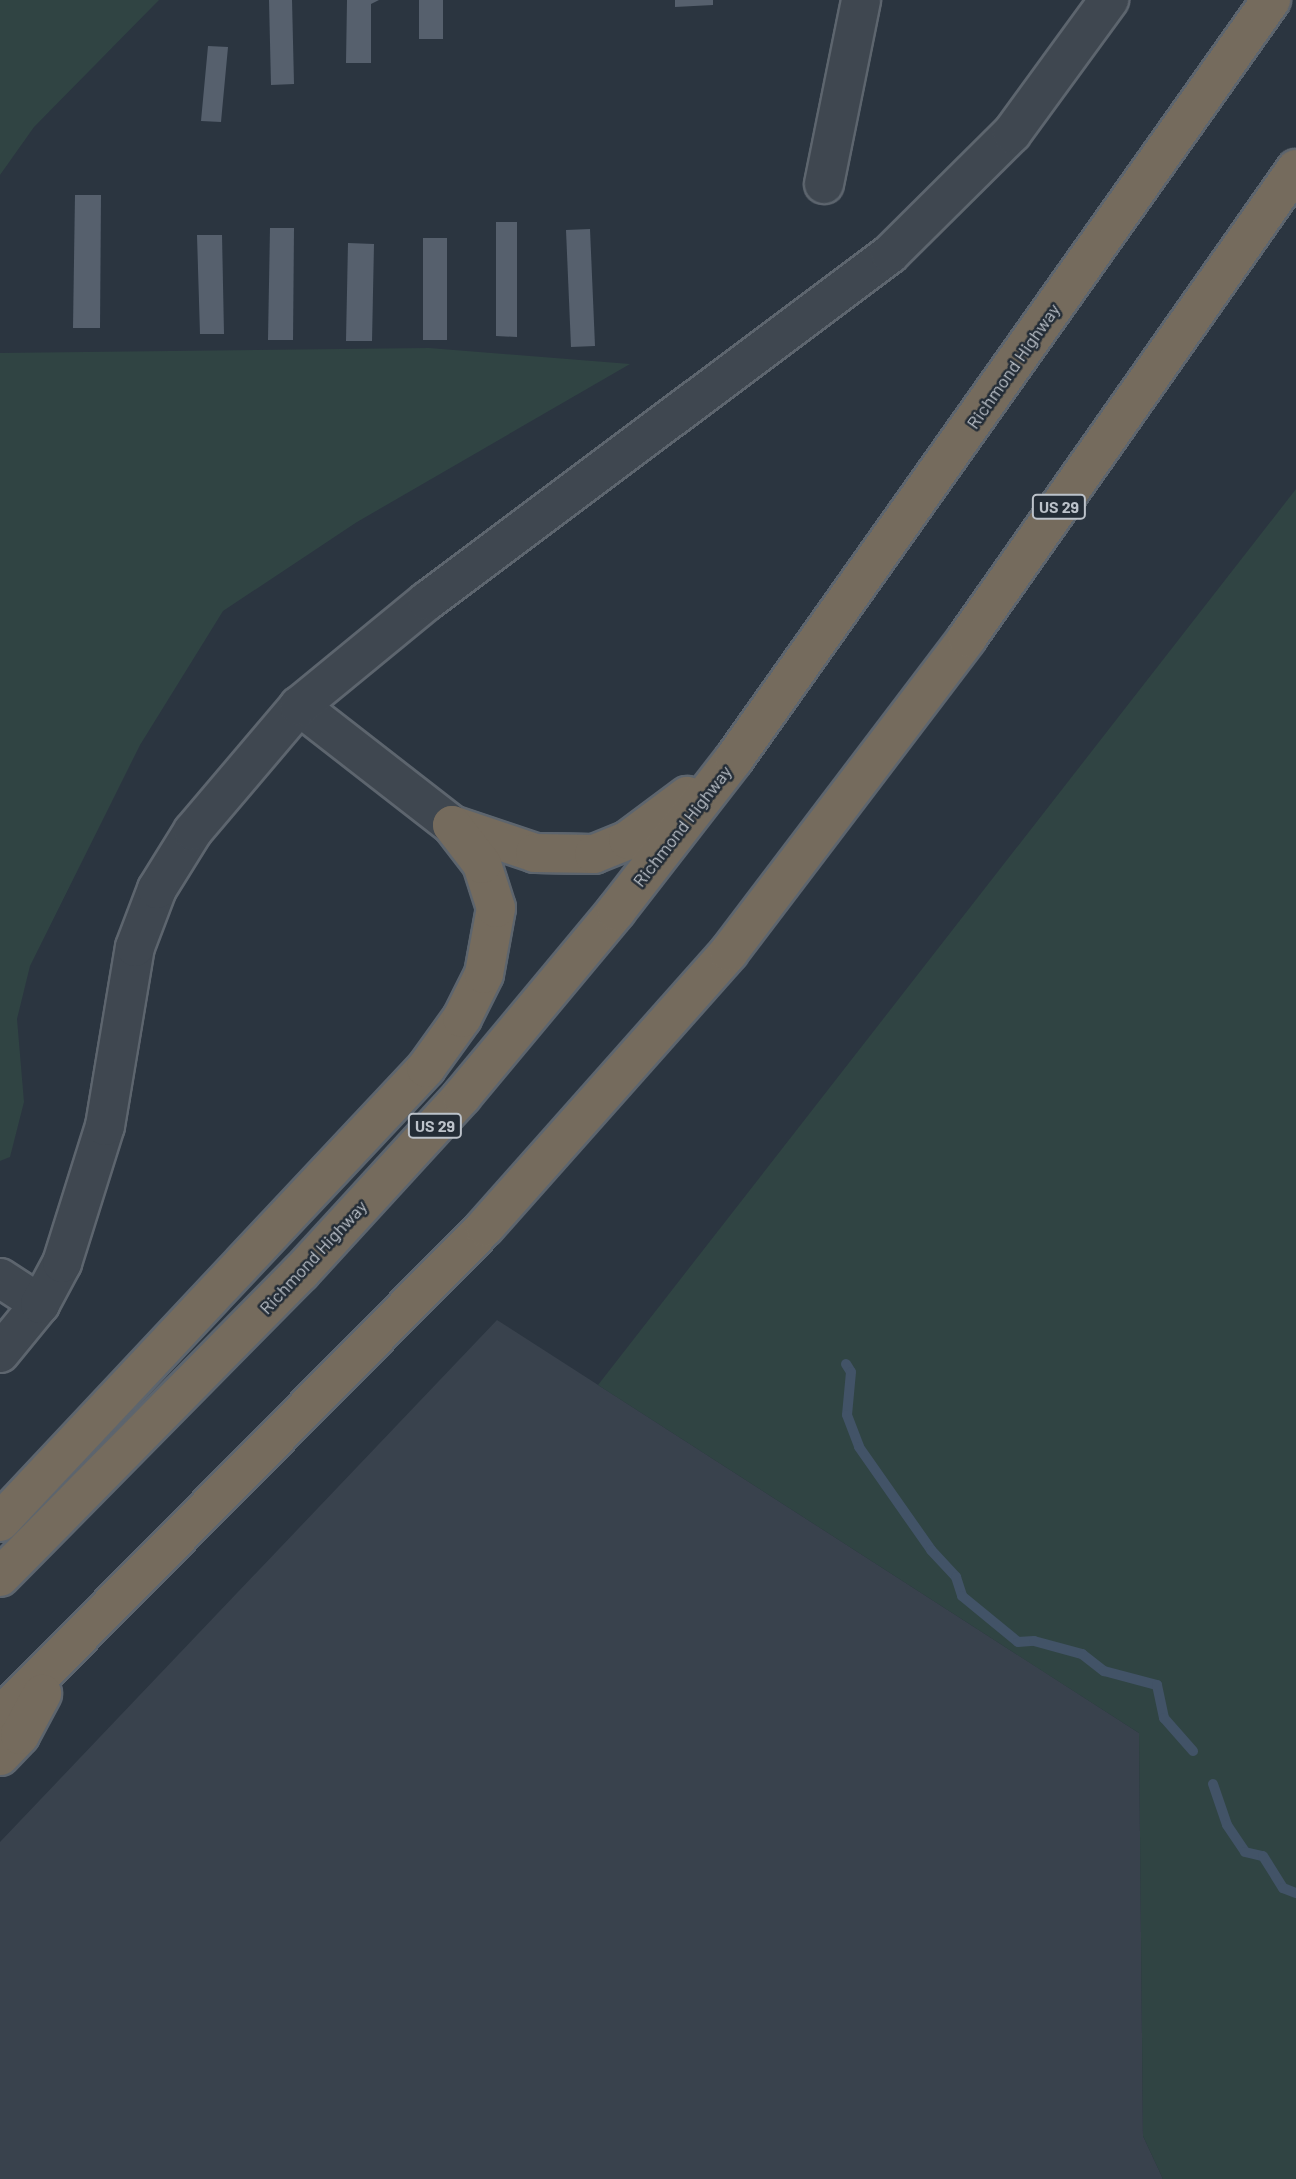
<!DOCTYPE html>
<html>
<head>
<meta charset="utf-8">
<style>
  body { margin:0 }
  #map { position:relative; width:1296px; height:2179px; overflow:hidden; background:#2b3540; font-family:Barlow,sans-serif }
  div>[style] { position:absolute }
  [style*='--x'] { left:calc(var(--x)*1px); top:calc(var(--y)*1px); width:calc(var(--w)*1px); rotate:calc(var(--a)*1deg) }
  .airport>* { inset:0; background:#39424d }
  .green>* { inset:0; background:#304443 }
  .stream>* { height:10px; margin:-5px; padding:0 5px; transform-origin:5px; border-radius:5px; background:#425367 }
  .building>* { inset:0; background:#56606d }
  .roads { filter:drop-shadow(2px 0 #5d656e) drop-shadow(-2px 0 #5d656e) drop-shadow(0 2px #5d656e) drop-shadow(0 -2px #5d656e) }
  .minor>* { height:38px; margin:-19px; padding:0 19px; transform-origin:19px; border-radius:19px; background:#3f4750 }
  .highway>* { height:38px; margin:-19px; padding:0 19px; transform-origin:19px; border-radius:19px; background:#756b5d }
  span { translate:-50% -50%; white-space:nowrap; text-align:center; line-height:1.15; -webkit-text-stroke:5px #232c36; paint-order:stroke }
  .shield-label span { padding:2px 5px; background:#232c36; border:2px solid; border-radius:5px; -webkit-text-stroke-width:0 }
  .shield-label { font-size:16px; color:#bcc2ca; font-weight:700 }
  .street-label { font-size:18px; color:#bcc2ca }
</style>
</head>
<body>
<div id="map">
  <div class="airport">
    <i style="clip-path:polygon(497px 1320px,1139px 1733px,1143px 2136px,1163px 2179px,0 2179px,0 1842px)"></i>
  </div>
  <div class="green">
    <i style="clip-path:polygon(0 0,159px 0,34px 127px,0 175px)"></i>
    <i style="clip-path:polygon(429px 348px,630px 364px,357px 522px,223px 611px,140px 745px,30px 966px,17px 1019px,24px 1102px,10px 1157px,0 1161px,0 353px)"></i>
    <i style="clip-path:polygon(1296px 489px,1296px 2179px,1163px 2179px,1143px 2136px,1139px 1733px,598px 1385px)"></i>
  </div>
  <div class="stream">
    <i style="--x:846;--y:1364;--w:9;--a:58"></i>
    <i style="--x:851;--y:1372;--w:43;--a:95.3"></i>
    <i style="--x:847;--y:1415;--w:34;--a:69"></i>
    <i style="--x:859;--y:1447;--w:126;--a:55"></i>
    <i style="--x:931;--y:1550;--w:37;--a:47"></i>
    <i style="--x:956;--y:1577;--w:20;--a:72"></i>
    <i style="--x:962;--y:1596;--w:72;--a:39.4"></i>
    <i style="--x:1018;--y:1642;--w:16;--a:-4"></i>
    <i style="--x:1034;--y:1641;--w:50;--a:15.2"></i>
    <i style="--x:1082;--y:1654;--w:28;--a:38"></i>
    <i style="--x:1104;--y:1671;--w:55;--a:14.8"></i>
    <i style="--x:1157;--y:1685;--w:34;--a:78"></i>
    <i style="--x:1164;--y:1718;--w:44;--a:48.7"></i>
    <i style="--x:1213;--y:1784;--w:43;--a:71.1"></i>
    <i style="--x:1227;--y:1825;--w:32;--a:56"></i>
    <i style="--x:1245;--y:1852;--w:18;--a:13"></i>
    <i style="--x:1263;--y:1856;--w:38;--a:58"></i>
    <i style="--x:1283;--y:1888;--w:14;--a:21"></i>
  </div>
  <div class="building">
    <i style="clip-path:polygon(269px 0,292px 0,294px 84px,271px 85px)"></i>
    <i style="clip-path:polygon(347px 0,379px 0,371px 4px,371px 63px,346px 63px)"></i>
    <i style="clip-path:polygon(419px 0,443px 0,443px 39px,419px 39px)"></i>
    <i style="clip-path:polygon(675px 0,713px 0,713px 5px,675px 7px)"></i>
    <i style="clip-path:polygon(208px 46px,228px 47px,221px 122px,201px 121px)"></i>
    <i style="clip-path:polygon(75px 195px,101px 195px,100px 328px,73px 328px)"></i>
    <i style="clip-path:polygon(496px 222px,517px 222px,517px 337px,496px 336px)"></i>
    <i style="clip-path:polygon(270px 228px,294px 228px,293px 340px,268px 340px)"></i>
    <i style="clip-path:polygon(590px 229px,595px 346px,571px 347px,566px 230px)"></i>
    <i style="clip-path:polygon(197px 235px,222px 235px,224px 334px,200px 334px)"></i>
    <i style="clip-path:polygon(423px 238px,447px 238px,447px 340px,423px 340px)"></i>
    <i style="clip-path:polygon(348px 243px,374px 244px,372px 341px,346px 341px)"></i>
  </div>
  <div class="roads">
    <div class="minor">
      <i style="--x:824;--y:184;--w:188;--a:-78.6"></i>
      <i style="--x:299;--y:706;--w:194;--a:37.9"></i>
      <i style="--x:0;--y:1278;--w:48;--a:33"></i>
      <i style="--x:0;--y:1353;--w:63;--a:-50.8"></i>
      <i style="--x:40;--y:1304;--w:47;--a:-61.8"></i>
      <i style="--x:62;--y:1263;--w:144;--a:-72.6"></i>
      <i style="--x:105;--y:1126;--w:181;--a:-80.5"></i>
      <i style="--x:135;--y:947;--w:62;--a:-69.2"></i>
      <i style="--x:157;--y:889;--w:68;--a:-58.2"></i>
      <i style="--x:193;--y:831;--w:164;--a:-49.7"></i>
      <i style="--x:299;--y:706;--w:166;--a:-39.4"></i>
      <i style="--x:427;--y:601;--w:579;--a:-36.85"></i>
      <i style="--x:890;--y:254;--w:172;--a:-44.8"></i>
      <i style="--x:1012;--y:133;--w:165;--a:-53.9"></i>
    </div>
    <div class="highway">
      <i style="--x:452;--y:825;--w:88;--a:18.6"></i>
      <i style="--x:535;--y:853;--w:59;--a:1"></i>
      <i style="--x:594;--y:854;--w:37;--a:-22"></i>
      <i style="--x:628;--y:840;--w:74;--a:-36.7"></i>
      <i style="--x:0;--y:1522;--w:623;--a:-46.82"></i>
      <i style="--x:426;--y:1068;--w:62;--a:-54.2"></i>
      <i style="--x:462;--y:1018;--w:49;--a:-63.4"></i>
      <i style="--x:484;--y:974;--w:67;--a:-79.7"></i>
      <i style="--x:496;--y:908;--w:46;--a:-107.7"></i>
      <i style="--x:482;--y:864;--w:49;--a:-127.6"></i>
      <i style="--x:0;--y:1577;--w:429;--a:-45.4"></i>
      <i style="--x:301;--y:1272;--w:239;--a:-47.5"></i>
      <i style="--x:462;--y:1096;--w:241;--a:-50.2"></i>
      <i style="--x:616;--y:911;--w:192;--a:-52.2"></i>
      <i style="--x:734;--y:759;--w:930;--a:-54.72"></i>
      <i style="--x:0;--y:1717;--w:689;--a:-45.29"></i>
      <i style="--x:485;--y:1227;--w:368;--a:-48.4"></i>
      <i style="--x:729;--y:952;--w:394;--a:-52.8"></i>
      <i style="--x:967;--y:638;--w:573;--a:-54.95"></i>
      <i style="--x:0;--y:1756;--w:29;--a:-46"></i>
      <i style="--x:20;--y:1735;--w:47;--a:-61.8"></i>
    </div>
  </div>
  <div class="shield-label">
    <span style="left:1059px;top:507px">US 29</span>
    <span style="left:435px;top:1126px">US 29</span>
  </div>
  <div class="street-label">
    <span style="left:1013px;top:366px;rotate:-55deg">Richmond Highway</span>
    <span style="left:682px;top:826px;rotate:-52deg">Richmond Highway</span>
    <span style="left:313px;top:1257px;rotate:-47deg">Richmond Highway</span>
  </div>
</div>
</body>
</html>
